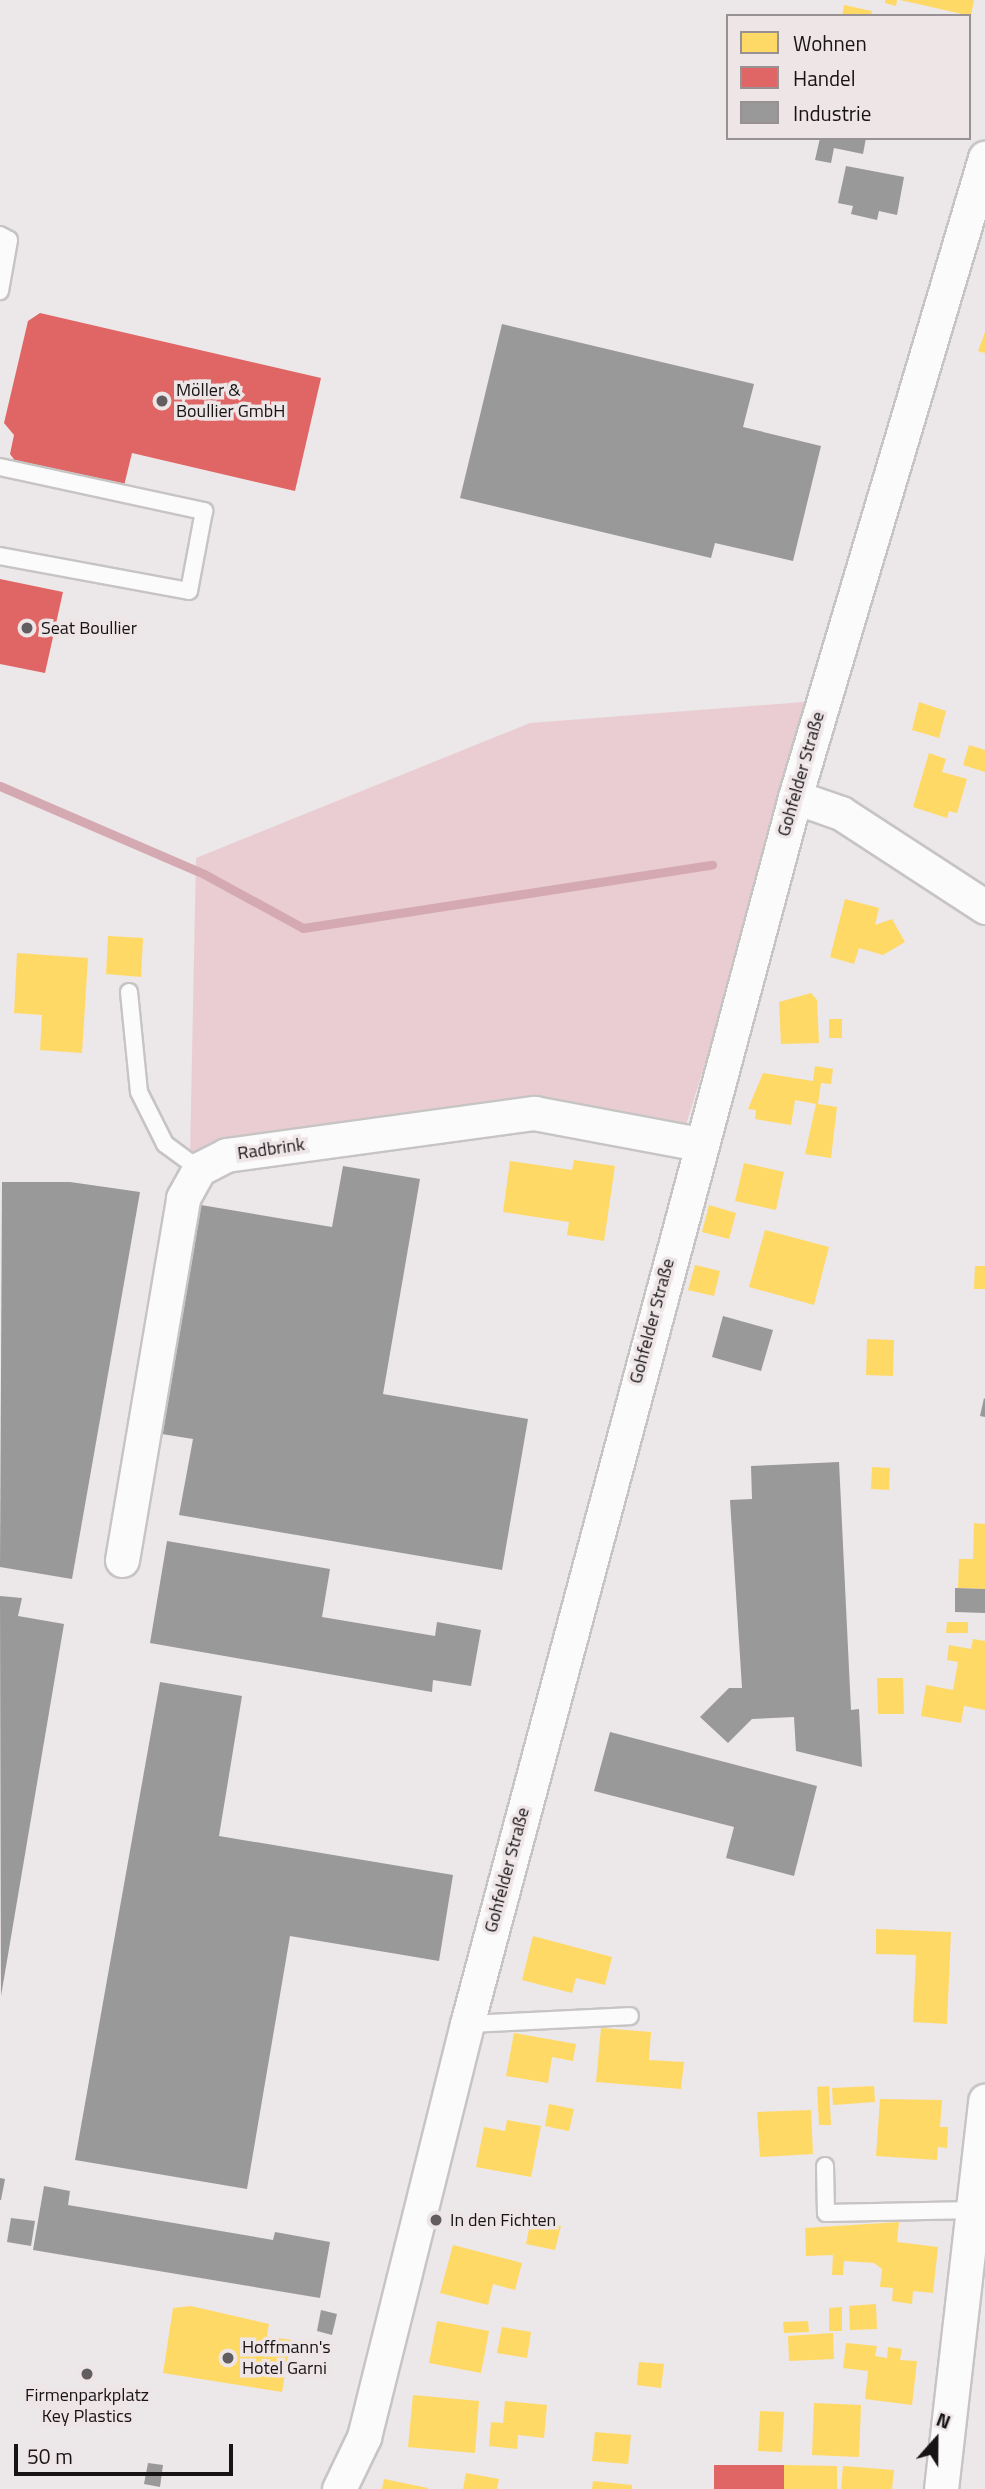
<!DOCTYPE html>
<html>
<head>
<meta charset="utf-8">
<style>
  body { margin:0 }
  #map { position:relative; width:985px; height:2489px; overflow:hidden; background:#ece7e8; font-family:"Titillium Web",sans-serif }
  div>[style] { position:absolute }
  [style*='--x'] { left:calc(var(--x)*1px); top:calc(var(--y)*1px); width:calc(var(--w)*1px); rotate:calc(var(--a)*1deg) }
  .green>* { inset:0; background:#eacdd3 }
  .homes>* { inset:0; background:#ffd966 }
  .shops>* { inset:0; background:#e06666 }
  .industry>* { inset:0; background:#999 }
  .stream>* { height:9px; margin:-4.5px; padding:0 4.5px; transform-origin:4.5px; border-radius:4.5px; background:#d4a9b2 }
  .roads { filter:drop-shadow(2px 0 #c7c4c4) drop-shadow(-2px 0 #c7c4c4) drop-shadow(0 2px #c7c4c4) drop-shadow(0 -2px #c7c4c4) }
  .service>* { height:16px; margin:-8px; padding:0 8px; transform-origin:8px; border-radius:8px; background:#fcfbfc }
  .minor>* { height:33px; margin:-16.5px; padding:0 16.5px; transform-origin:16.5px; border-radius:16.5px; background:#fcfbfc }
  .dots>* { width:19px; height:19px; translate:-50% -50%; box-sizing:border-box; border:4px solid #eee5e7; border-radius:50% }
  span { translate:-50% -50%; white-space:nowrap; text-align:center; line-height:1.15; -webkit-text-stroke:7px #eee5e7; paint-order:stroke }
  .poi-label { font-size:18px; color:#171415 }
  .left { translate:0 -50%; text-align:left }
  .street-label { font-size:18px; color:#171415 }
  .legend { position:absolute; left:726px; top:14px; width:245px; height:126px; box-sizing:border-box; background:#eee5e7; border:2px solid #989193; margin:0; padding:9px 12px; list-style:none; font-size:21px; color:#171415 }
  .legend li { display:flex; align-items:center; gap:14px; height:35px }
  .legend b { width:35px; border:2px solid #989193 }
  .north { position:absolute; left:901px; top:2405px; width:70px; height:70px; -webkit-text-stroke:5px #eee5e7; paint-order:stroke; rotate:21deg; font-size:19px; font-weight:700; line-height:28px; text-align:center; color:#171415 }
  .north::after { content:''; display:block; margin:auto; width:24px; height:32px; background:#171415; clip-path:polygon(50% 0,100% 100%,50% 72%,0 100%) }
  .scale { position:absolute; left:14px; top:2444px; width:219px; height:32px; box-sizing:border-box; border:4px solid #171415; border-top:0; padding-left:9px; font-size:21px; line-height:24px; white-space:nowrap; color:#171415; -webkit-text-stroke:5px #eee5e7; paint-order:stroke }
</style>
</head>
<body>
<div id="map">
  <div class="green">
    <i style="clip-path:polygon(816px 701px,686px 1125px,530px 1104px,190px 1156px,196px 858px,530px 723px)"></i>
  </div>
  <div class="homes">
    <i style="clip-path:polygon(885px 0,897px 0,896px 6px,885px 3px)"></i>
    <i style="clip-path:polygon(900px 0,974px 0,971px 16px)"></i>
    <i style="clip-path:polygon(844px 5px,872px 11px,871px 16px,842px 16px)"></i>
    <i style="clip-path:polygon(985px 332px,985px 353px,978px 351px)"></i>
    <i style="clip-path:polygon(919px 702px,946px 711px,939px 738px,912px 730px)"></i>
    <i style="clip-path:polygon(969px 745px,985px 750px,985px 772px,963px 765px)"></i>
    <i style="clip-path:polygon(929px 753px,946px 759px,942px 772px,967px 779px,957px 813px,949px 811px,947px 818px,913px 807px)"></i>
    <i style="clip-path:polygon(845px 899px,879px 908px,875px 925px,892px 919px,905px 942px,883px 955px,859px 948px,854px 964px,830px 957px)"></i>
    <i style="clip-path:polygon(108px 936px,143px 938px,141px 977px,106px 974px)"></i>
    <i style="clip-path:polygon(17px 953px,88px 958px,82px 1053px,40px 1050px,42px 1015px,14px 1013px)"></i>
    <i style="clip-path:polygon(811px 993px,817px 1000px,819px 1043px,781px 1044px,779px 1002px)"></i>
    <i style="clip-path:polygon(829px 1019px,842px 1019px,842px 1038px,829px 1038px)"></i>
    <i style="clip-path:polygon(815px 1066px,833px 1069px,831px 1084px,821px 1083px,818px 1104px,837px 1107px,831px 1158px,805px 1154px,816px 1104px,795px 1100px,791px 1125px,755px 1119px,756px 1110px,748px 1109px,763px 1073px,813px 1081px)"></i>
    <i style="clip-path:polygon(574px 1160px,615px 1166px,604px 1241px,567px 1235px,569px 1222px,503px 1212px,510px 1161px,572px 1170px)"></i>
    <i style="clip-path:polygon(744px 1163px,784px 1172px,776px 1210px,735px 1201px)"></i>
    <i style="clip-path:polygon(709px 1205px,736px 1213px,729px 1239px,702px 1232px)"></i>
    <i style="clip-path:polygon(765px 1230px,829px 1247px,814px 1305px,749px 1287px)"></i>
    <i style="clip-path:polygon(695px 1265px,720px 1271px,714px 1296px,688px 1290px)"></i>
    <i style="clip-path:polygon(975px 1266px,985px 1266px,985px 1289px,974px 1289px)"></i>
    <i style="clip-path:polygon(867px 1339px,894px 1340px,893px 1376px,866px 1375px)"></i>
    <i style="clip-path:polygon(872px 1467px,890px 1468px,889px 1490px,871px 1489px)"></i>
    <i style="clip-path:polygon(974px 1523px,985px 1524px,985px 1589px,958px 1588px,959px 1559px,973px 1559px)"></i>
    <i style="clip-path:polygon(947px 1622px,968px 1622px,968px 1633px,946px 1633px)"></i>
    <i style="clip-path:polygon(973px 1639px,985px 1641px,985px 1710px,964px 1706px,961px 1723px,921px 1716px,926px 1685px,953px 1690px,958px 1662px,947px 1660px,949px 1645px,971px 1649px)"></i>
    <i style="clip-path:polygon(877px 1678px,903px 1678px,904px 1714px,878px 1714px)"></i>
    <i style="clip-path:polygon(876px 1929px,951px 1932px,947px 2024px,913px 2022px,916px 1955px,876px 1954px)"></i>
    <i style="clip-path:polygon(533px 1936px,612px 1957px,605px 1985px,576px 1978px,572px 1993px,522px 1980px)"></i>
    <i style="clip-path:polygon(601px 2028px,651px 2032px,649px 2060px,684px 2062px,681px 2089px,596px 2082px)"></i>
    <i style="clip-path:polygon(514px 2033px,576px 2044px,573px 2061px,552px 2057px,548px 2083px,506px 2076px)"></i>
    <i style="clip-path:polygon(829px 2086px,831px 2125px,819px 2125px,817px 2087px)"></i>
    <i style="clip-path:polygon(874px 2086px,875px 2102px,833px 2105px,832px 2088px)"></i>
    <i style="clip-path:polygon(880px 2099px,942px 2100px,940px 2127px,948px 2127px,947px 2148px,938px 2147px,937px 2160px,876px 2156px)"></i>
    <i style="clip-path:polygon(549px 2104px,574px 2109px,569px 2131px,545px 2126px)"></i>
    <i style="clip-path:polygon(811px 2110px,813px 2154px,760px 2157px,757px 2112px)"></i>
    <i style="clip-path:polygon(507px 2120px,541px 2126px,531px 2177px,476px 2167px,484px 2127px,505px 2131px)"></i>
    <i style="clip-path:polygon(531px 2219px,561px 2226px,555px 2250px,526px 2244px)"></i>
    <i style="clip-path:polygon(899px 2222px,897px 2242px,938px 2247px,933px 2293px,913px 2291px,912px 2304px,892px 2301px,893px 2288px,880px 2287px,882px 2269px,874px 2263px,844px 2261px,843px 2275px,832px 2275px,833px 2255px,806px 2256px,805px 2228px)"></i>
    <i style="clip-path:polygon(453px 2245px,522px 2263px,515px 2290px,493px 2284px,488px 2305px,440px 2293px)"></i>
    <i style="clip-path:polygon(876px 2304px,877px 2329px,850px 2330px,849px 2306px)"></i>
    <i style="clip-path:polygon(191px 2306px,269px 2324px,267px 2336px,291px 2340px,282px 2392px,163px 2373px,173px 2308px)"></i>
    <i style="clip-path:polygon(842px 2307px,842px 2331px,829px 2331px,829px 2308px)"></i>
    <i style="clip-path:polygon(437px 2321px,489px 2331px,481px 2373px,429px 2363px)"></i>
    <i style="clip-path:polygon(808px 2321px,809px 2332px,784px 2333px,783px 2322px)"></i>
    <i style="clip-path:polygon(502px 2327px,531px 2332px,527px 2358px,497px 2353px)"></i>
    <i style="clip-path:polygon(833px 2333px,834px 2359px,789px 2361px,788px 2336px)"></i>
    <i style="clip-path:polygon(846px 2343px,877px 2346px,875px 2356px,887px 2358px,888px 2347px,902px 2349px,900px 2360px,917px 2361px,912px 2405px,865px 2399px,868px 2371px,843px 2368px)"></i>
    <i style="clip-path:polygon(639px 2362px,664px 2364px,661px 2388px,637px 2385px)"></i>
    <i style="clip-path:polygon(413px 2395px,479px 2401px,475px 2453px,408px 2447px)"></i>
    <i style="clip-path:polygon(505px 2401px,547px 2405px,544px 2438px,518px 2435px,517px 2449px,489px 2446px,491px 2422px,503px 2423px)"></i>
    <i style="clip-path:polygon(814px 2403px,861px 2405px,859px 2457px,812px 2455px)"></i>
    <i style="clip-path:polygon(760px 2411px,784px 2412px,782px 2452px,758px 2451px)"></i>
    <i style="clip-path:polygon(595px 2432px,631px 2435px,628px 2464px,592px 2461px)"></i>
    <i style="clip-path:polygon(784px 2465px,837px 2466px,837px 2489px,784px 2489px)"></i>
    <i style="clip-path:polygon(843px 2466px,894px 2470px,892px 2489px,841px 2489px)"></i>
    <i style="clip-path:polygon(466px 2473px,499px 2479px,497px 2489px,463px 2489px)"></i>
    <i style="clip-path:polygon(384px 2479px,428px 2488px,428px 2489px,382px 2489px)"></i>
    <i style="clip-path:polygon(593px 2481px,632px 2485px,632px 2489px,592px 2489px)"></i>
  </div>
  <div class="shops">
    <i style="clip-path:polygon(40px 313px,321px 378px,295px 491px,132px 453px,123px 490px,19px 466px,10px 454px,14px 435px,4px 423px,28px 321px)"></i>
    <i style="clip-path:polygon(0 579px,63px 592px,45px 673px,0 664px)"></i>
    <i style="clip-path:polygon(714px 2465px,784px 2465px,784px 2489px,714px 2489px)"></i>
  </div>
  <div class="industry">
    <i style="clip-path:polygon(820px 138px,866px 138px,863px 154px,834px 148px,831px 163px,815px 160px)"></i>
    <i style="clip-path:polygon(846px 166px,904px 177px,897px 215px,879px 211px,877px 220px,851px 214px,853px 206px,838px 203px)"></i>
    <i style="clip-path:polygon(502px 324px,754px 384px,743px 427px,821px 446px,793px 561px,715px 543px,711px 558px,460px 498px)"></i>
    <i style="clip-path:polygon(343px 1166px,420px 1179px,383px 1394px,528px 1419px,502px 1570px,179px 1515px,193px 1439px,162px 1434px,201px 1205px,332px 1227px)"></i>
    <i style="clip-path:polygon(2px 1182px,70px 1182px,140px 1192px,72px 1579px,0 1567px)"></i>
    <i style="clip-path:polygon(723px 1316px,773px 1330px,761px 1371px,712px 1357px)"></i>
    <i style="clip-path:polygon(984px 1398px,985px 1399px,985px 1417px,980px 1416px)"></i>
    <i style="clip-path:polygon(839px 1462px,851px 1710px,859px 1709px,862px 1767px,796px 1751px,794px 1717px,752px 1719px,728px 1743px,700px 1717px,729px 1688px,742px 1688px,730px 1500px,752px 1499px,751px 1466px)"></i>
    <i style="clip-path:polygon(167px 1541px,330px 1569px,322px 1617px,435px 1636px,437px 1622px,481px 1630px,471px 1686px,433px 1680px,432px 1692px,150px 1643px)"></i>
    <i style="clip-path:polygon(955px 1588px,985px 1589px,985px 1613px,955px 1612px)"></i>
    <i style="clip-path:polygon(0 1596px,22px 1598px,18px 1616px,64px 1624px,1px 1996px)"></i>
    <i style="clip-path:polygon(160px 1682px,242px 1696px,219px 1836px,453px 1875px,439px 1961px,290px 1936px,247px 2189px,75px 2160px)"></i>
    <i style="clip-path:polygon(610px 1732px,817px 1786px,794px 1876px,726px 1858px,734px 1827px,594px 1791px)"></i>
    <i style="clip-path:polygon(0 2178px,5px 2179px,1px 2200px,0 2200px)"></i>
    <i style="clip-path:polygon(44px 2186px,70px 2191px,68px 2205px,273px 2240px,275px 2232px,330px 2242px,320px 2298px,33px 2250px)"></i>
    <i style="clip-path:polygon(11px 2218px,35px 2221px,31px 2246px,7px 2242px)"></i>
    <i style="clip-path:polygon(321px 2310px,337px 2314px,332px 2335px,317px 2331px)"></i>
    <i style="clip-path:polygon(148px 2463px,163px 2465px,160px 2487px,144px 2484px)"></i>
  </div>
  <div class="stream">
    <i style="--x:0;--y:786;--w:222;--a:23.3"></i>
    <i style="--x:204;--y:874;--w:113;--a:28.6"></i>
    <i style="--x:303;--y:928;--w:414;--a:-8.8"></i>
  </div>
  <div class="roads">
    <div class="service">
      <i style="--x:0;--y:235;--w:10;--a:29"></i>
      <i style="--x:9;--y:240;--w:52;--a:100"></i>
      <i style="--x:0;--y:467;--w:209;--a:12.2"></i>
      <i style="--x:204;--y:511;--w:81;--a:100.6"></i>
      <i style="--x:189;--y:591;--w:192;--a:-169.5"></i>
      <i style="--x:129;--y:992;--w:100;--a:84.3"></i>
      <i style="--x:139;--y:1092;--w:58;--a:63.4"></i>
      <i style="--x:165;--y:1144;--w:42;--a:36.3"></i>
      <i style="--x:467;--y:2024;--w:163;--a:-2.8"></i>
      <i style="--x:825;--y:2166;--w:47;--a:88.8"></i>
      <i style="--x:826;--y:2213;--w:149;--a:-1.2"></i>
    </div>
    <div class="minor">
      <i style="--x:795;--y:797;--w:49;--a:19.2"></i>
      <i style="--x:841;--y:813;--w:172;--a:33.1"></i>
      <i style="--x:122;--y:1560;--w:367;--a:-80.4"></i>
      <i style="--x:183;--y:1198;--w:33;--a:-61"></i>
      <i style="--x:199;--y:1169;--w:30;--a:-27"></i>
      <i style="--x:226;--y:1155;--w:311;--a:-7.8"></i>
      <i style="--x:534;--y:1113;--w:168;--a:10.6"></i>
      <i style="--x:339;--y:2489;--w:58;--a:-64.3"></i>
      <i style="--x:364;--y:2437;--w:426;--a:-76"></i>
      <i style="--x:467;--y:2024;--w:1270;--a:-75.03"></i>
      <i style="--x:795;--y:797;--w:667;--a:-73.44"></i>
      <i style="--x:941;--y:2489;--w:391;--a:-83.5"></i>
    </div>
  </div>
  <div class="dots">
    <i style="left:162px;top:401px;background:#625e5f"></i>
    <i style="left:27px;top:628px;background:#625e5f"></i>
    <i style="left:436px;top:2220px;background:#625e5f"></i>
    <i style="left:228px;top:2358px;background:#625e5f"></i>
    <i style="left:87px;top:2374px;background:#625e5f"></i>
  </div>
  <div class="poi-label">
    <span class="left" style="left:176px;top:401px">Möller &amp;<br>Boullier GmbH</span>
    <span class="left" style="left:41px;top:628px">Seat Boullier</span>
    <span class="left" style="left:450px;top:2220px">In den Fichten</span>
    <span class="left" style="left:242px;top:2358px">Hoffmann's<br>Hotel Garni</span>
    <span style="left:87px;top:2406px">Firmenparkplatz<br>Key Plastics</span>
  </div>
  <div class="street-label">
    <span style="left:801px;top:774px;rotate:-74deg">Gohfelder Straße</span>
    <span style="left:271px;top:1149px;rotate:-8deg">Radbrink</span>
    <span style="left:652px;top:1321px;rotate:-75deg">Gohfelder Straße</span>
    <span style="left:507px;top:1870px;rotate:-75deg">Gohfelder Straße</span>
  </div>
  <ul class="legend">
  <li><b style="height:19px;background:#ffd966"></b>Wohnen</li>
  <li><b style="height:19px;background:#e06666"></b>Handel</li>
  <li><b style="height:19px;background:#999"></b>Industrie</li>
  </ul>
  <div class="north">N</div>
  <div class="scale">50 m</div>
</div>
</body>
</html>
